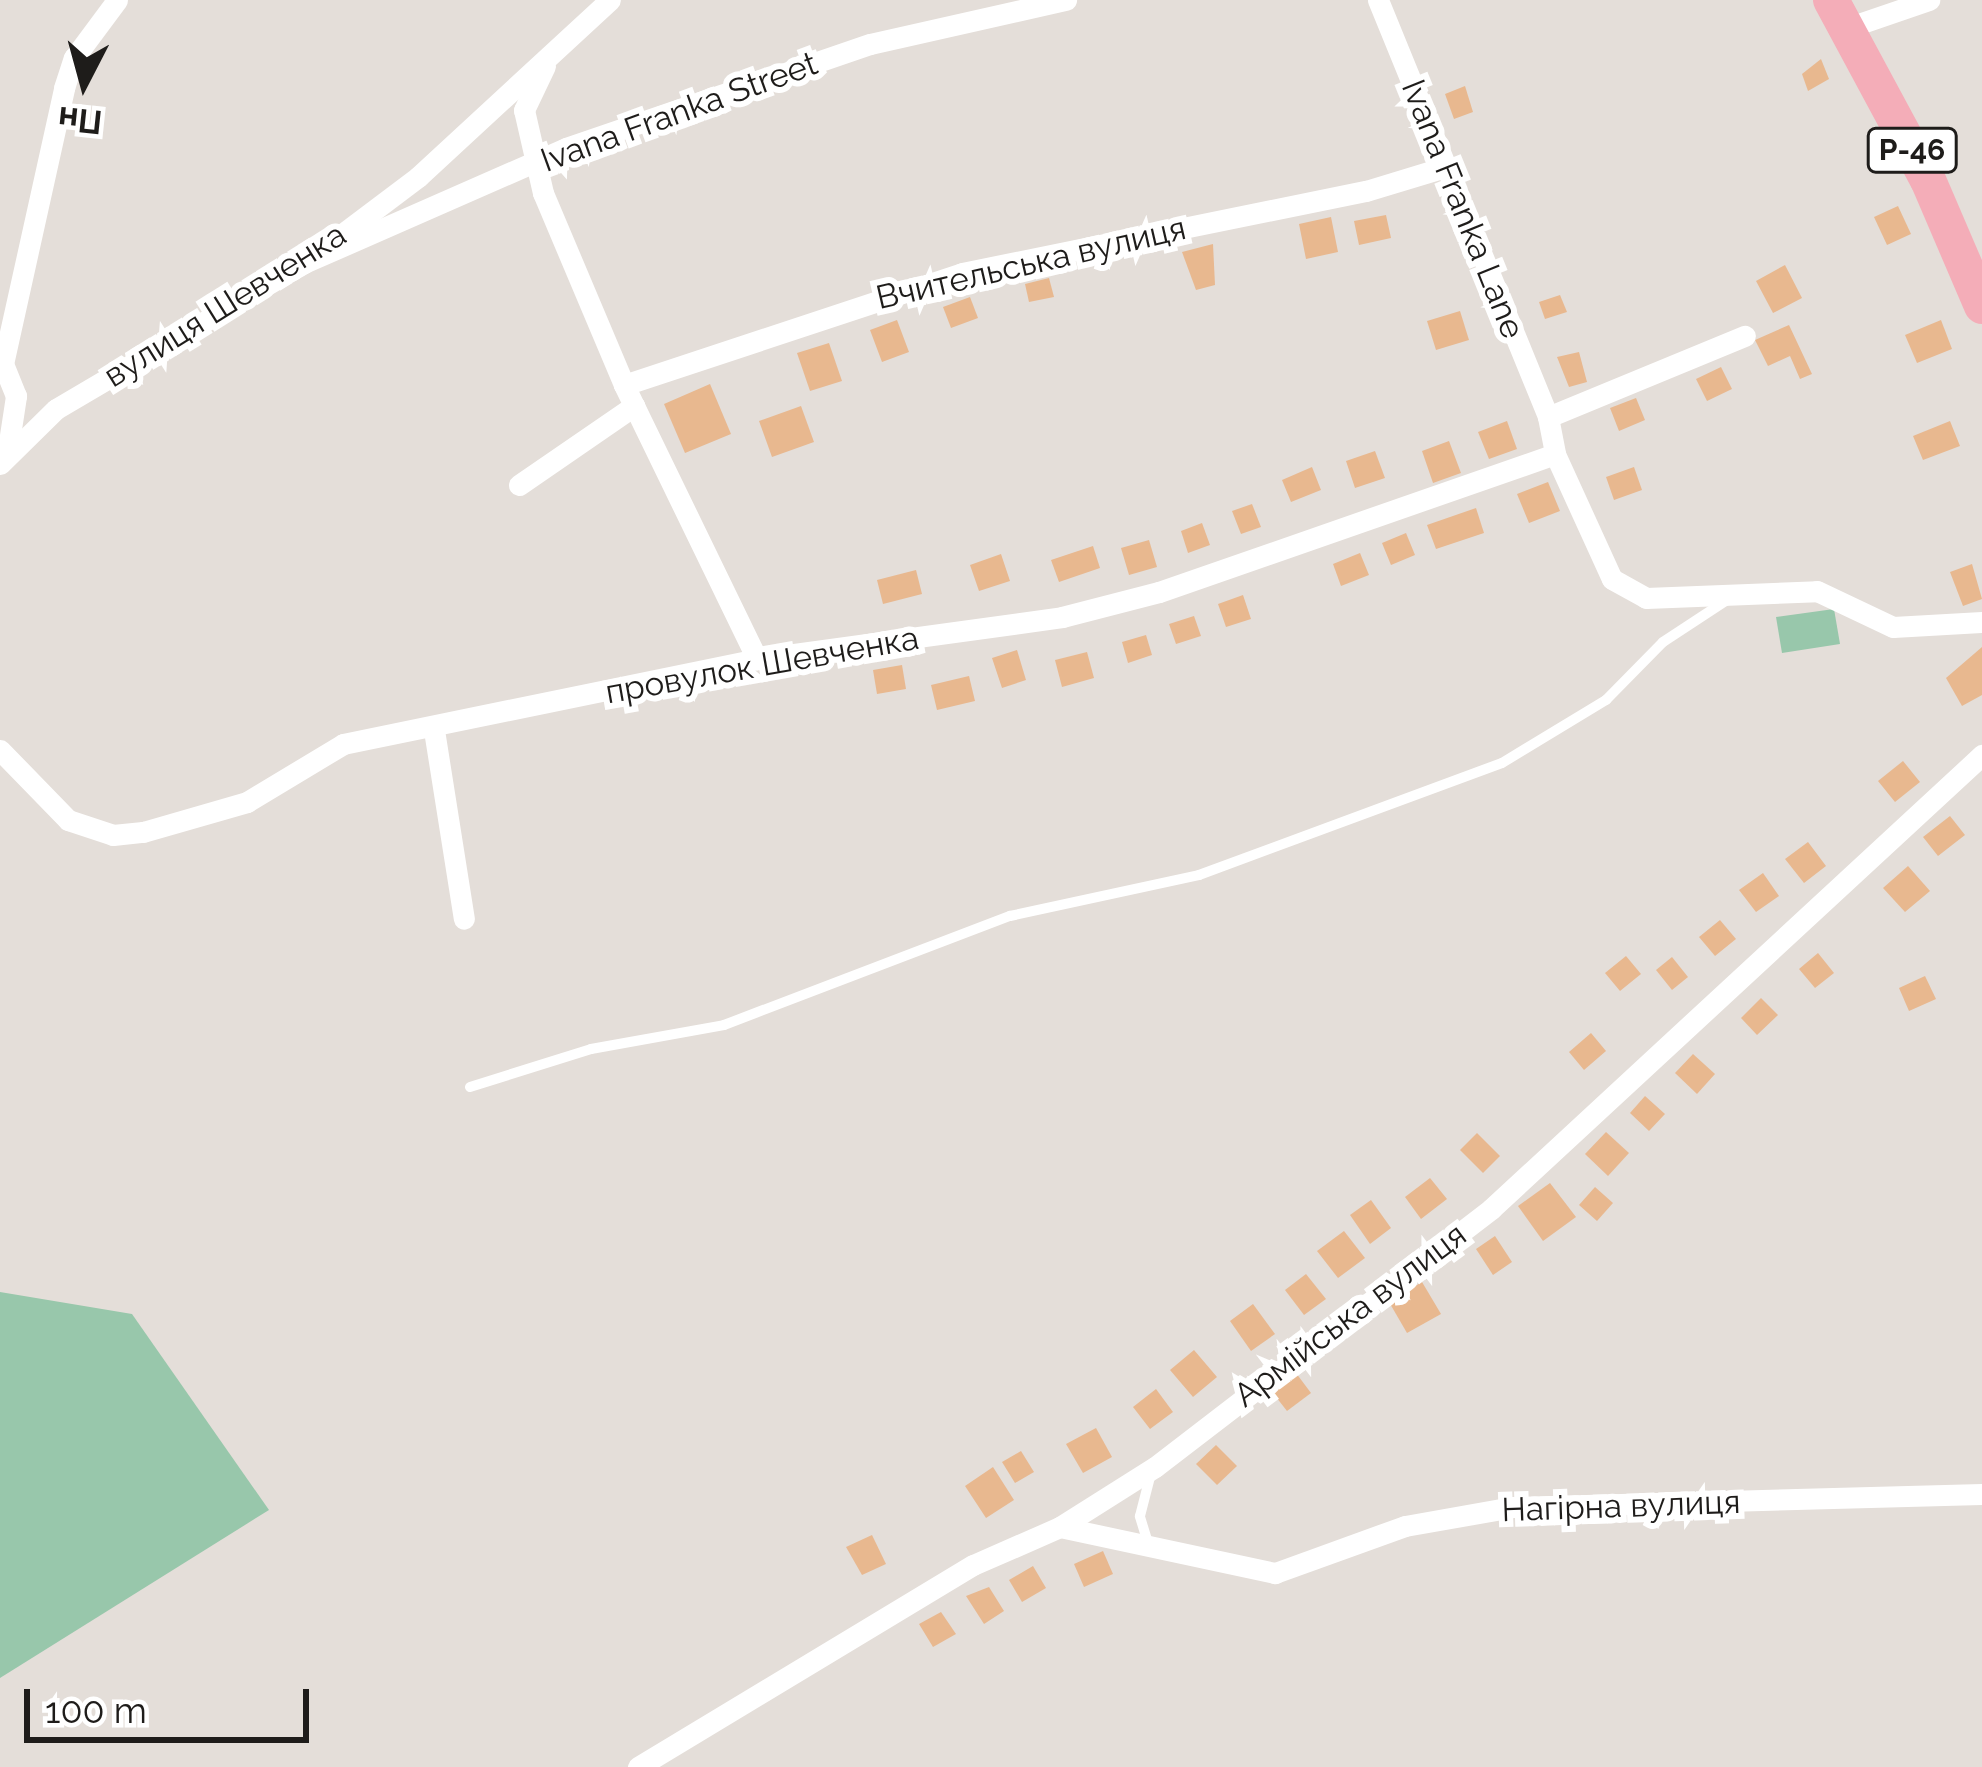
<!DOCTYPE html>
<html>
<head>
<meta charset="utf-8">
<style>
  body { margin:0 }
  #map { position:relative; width:1982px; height:1767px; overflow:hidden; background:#e4ded9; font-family:Raleway,sans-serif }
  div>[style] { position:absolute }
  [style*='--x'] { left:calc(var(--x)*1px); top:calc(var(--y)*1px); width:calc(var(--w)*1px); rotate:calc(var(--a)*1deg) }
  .green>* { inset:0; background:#98c7ab }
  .building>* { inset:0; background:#e8b88f }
  .service>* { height:10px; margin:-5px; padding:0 5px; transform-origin:5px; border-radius:5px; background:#fff }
  .minor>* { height:21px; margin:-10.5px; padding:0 10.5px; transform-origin:10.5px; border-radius:10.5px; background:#fff }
  .primary>* { height:36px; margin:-18px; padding:0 18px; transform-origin:18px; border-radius:18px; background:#f4adb8 }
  span { translate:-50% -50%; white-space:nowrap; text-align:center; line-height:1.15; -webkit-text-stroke:12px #fff; paint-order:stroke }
  .shield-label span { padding:3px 9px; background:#fff; border:3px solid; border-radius:9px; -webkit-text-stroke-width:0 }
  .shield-label { font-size:30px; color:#1e1c1a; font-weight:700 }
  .street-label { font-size:33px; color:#1e1c1a }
  .north { position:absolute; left:24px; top:24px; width:120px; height:120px; -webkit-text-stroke:9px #fff; paint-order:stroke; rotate:186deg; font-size:33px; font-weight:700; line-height:48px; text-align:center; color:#1e1c1a }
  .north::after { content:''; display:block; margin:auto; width:42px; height:54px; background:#1e1c1a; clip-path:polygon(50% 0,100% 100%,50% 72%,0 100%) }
  .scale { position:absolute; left:24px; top:1689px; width:285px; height:54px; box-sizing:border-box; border:6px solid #1e1c1a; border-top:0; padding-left:15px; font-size:36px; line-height:42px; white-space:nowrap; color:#1e1c1a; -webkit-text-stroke:9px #fff; paint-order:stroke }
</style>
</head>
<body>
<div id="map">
  <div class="green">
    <i style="clip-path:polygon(1834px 609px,1840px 644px,1782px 653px,1776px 617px)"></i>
    <i style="clip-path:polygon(0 1292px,132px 1314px,269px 1510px,0 1678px)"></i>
  </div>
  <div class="building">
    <i style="clip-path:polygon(1821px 59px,1829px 79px,1808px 91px,1802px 74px)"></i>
    <i style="clip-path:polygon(1465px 86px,1473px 112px,1454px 119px,1445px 94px)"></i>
    <i style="clip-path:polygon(1898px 206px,1911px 234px,1887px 245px,1874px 217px)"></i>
    <i style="clip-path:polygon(1386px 215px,1391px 238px,1359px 245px,1354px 221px)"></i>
    <i style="clip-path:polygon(1331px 217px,1338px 252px,1306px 259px,1299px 224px)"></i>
    <i style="clip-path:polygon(1213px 244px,1215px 285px,1196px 290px,1182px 252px)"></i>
    <i style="clip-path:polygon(1785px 265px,1802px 298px,1773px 313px,1756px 281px)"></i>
    <i style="clip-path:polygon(1049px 278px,1054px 297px,1029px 302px,1025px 284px)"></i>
    <i style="clip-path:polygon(1560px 295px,1567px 312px,1545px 319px,1539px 302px)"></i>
    <i style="clip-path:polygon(970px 297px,978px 318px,951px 328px,943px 307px)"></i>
    <i style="clip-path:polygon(1460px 311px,1469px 340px,1436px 350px,1427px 321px)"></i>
    <i style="clip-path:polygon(897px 320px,909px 352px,882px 362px,870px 330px)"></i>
    <i style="clip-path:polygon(1941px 320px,1952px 349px,1917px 363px,1905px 335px)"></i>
    <i style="clip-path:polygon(1789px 325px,1812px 374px,1800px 379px,1790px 356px,1768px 366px,1755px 340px)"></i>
    <i style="clip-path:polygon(829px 343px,842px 381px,810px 391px,797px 353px)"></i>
    <i style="clip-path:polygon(1579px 352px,1587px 382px,1569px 387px,1557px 357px)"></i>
    <i style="clip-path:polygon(1721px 367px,1732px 389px,1707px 401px,1696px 379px)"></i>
    <i style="clip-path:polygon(710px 384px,731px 434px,685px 453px,664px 404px)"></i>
    <i style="clip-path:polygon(1636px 398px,1645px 420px,1619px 431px,1610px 408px)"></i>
    <i style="clip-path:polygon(801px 406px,814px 442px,772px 457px,759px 421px)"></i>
    <i style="clip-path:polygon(1507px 421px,1517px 449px,1489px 459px,1478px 432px)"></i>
    <i style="clip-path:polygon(1950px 421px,1960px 446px,1923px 460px,1913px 436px)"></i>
    <i style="clip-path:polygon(1449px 441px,1461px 473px,1433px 483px,1422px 451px)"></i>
    <i style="clip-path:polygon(1375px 451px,1385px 478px,1355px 488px,1346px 461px)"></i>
    <i style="clip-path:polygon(1312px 467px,1321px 490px,1291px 502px,1282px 480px)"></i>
    <i style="clip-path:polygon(1634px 467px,1642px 490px,1614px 500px,1606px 477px)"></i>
    <i style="clip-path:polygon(1548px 482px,1560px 511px,1529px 523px,1517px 494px)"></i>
    <i style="clip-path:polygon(1252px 504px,1261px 527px,1241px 534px,1232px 511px)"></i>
    <i style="clip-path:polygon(1476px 508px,1484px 533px,1436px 549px,1427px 525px)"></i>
    <i style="clip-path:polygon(1202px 523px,1210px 545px,1188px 553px,1181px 531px)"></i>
    <i style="clip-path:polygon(1406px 533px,1415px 555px,1391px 565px,1382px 543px)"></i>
    <i style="clip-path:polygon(1149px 540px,1157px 567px,1129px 575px,1121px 548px)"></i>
    <i style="clip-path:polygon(1093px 546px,1100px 568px,1059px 582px,1051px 560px)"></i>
    <i style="clip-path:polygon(1360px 553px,1369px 575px,1341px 586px,1333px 564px)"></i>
    <i style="clip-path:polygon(1001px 554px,1010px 581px,979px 591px,970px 565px)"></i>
    <i style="clip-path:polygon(1972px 564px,1982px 599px,1963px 606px,1950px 572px)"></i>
    <i style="clip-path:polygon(916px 570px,922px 594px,883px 604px,877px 580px)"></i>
    <i style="clip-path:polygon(1243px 595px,1251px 619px,1226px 627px,1218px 604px)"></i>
    <i style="clip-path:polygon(1194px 616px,1201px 636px,1176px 644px,1169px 624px)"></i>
    <i style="clip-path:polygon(1146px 635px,1152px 655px,1128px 663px,1122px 642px)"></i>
    <i style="clip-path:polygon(1982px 647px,1982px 695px,1962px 706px,1946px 678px)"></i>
    <i style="clip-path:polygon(1017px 650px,1026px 680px,1002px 688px,992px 658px)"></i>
    <i style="clip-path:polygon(1087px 652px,1094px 678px,1062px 687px,1055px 660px)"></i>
    <i style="clip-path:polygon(902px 665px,906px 689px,877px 694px,873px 670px)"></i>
    <i style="clip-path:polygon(969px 676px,975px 701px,937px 710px,931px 685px)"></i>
    <i style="clip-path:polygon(1903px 761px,1920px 782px,1895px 802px,1878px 781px)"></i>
    <i style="clip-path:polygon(1950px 816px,1965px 835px,1938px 856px,1923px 837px)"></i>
    <i style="clip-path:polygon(1808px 842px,1826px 866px,1804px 883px,1785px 859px)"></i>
    <i style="clip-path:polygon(1908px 866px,1930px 891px,1905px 912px,1883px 888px)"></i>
    <i style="clip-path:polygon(1763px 873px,1779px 896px,1756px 912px,1739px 890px)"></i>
    <i style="clip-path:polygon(1720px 920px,1736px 939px,1715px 956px,1699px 937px)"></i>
    <i style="clip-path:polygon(1818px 953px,1834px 973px,1815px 988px,1799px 969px)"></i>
    <i style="clip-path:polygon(1626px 956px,1641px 974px,1620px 991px,1605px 973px)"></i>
    <i style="clip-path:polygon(1672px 957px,1688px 977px,1672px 990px,1656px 970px)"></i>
    <i style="clip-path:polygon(1925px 976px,1936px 999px,1909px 1011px,1899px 988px)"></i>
    <i style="clip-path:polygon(1761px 998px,1778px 1015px,1757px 1035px,1741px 1018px)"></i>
    <i style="clip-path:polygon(1591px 1033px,1606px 1051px,1584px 1070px,1569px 1052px)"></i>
    <i style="clip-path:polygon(1693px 1054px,1715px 1074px,1697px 1094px,1675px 1073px)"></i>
    <i style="clip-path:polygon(1645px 1096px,1665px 1114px,1649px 1131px,1630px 1113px)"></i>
    <i style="clip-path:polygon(1606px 1132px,1629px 1153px,1608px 1176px,1585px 1154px)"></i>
    <i style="clip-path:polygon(1477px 1133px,1500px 1156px,1483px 1173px,1460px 1150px)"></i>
    <i style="clip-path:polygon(1430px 1178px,1447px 1199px,1421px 1219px,1405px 1197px)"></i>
    <i style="clip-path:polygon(1550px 1183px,1576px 1217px,1543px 1241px,1518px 1206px)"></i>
    <i style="clip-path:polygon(1595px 1187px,1613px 1203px,1597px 1221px,1579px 1205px)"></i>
    <i style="clip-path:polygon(1371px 1200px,1391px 1228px,1370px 1244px,1350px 1215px)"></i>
    <i style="clip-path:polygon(1344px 1231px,1365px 1258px,1338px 1278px,1317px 1251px)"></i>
    <i style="clip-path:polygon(1495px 1236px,1512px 1262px,1493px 1275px,1476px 1249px)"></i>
    <i style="clip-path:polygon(1306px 1274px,1326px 1299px,1304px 1315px,1285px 1290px)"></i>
    <i style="clip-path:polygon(1422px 1282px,1441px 1314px,1407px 1333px,1389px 1302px)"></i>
    <i style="clip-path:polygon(1253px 1304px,1275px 1334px,1251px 1351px,1230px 1321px)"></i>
    <i style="clip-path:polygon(1194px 1350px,1217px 1377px,1193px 1397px,1170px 1370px)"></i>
    <i style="clip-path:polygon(1293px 1369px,1311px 1393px,1287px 1411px,1269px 1388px)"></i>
    <i style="clip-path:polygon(1156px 1389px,1173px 1412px,1150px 1429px,1133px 1407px)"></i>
    <i style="clip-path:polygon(1096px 1428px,1112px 1457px,1083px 1473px,1066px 1444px)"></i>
    <i style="clip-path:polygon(1216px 1445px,1237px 1466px,1217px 1485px,1196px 1464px)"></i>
    <i style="clip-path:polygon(1021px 1451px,1034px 1472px,1015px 1483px,1002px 1462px)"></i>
    <i style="clip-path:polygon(993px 1467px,1014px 1500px,986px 1518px,965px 1486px)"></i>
    <i style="clip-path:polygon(872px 1535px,886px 1564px,862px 1575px,846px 1547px)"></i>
    <i style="clip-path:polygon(1103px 1551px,1113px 1574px,1084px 1587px,1074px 1564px)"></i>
    <i style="clip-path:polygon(1033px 1566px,1046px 1588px,1022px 1602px,1009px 1580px)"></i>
    <i style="clip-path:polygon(989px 1587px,1004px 1611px,984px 1624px,966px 1596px)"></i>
    <i style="clip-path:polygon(941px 1612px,956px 1634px,933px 1647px,919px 1624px)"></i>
  </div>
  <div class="service">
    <i style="--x:470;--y:1087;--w:127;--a:-17.4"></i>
    <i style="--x:591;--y:1049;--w:135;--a:-10.2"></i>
    <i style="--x:724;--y:1025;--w:306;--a:-20.9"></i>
    <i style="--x:1010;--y:916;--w:193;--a:-12.2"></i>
    <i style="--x:1199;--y:875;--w:323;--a:-20.3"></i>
    <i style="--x:1502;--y:763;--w:122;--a:-31.2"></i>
    <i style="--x:1606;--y:700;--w:81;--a:-45.5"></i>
    <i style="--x:1663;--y:642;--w:77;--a:-33.3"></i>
    <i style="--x:1148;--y:1543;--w:28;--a:-107"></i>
    <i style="--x:1140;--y:1516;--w:40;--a:-75.6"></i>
  </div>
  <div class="minor">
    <i style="--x:1378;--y:0;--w:450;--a:67.8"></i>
    <i style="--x:1548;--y:417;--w:38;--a:79"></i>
    <i style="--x:1555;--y:454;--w:137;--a:65.5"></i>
    <i style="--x:1612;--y:579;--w:39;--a:29"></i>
    <i style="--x:1646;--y:598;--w:171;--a:-2.3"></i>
    <i style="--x:1817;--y:591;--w:84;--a:25.3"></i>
    <i style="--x:1893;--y:627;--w:89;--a:-3.2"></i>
    <i style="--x:1847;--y:28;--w:87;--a:-18.9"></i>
    <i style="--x:545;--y:66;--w:49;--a:115.5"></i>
    <i style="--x:524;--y:110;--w:85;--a:77.1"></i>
    <i style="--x:543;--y:193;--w:208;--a:67.1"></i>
    <i style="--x:624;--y:385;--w:305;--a:64.1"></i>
    <i style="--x:304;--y:263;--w:286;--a:-23.7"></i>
    <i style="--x:566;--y:148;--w:321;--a:-18.9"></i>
    <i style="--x:870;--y:44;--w:201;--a:-12.7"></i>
    <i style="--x:624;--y:385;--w:356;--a:-18.3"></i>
    <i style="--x:962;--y:273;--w:412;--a:-11.5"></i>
    <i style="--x:1366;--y:191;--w:83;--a:-16.9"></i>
    <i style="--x:1548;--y:417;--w:213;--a:-22.4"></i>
    <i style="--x:7;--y:455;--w:60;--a:-81.3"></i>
    <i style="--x:16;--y:396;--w:35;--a:-112"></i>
    <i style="--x:3;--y:364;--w:283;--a:-77.5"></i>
    <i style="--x:64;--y:88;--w:32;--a:-72"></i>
    <i style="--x:74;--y:58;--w:72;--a:-53.4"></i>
    <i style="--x:0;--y:464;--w:78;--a:-44.5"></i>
    <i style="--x:56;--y:409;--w:288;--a:-30.5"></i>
    <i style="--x:304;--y:263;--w:143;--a:-37"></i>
    <i style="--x:418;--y:177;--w:261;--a:-42.7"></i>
    <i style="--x:519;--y:485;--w:140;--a:-34.5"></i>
    <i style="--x:434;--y:730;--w:191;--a:81"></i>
    <i style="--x:0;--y:750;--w:98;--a:45.8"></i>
    <i style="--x:68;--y:820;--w:47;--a:18.4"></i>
    <i style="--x:113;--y:835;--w:30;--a:-6"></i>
    <i style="--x:143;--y:832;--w:108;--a:-16.1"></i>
    <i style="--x:247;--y:802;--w:112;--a:-31.1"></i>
    <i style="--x:343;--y:744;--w:423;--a:-11.6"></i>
    <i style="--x:757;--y:659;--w:308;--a:-7.8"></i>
    <i style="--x:1062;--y:617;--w:100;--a:-14.5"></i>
    <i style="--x:1159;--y:592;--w:419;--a:-19.2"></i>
    <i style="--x:1060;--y:1527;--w:220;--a:12.1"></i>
    <i style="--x:1275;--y:1573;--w:138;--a:-19.9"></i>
    <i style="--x:1405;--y:1526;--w:110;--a:-10"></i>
    <i style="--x:1513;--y:1507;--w:469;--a:-1.6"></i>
    <i style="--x:638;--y:1767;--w:391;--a:-31.1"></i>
    <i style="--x:973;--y:1565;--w:95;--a:-23.6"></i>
    <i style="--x:1060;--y:1527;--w:112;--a:-32.3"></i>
    <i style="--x:1155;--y:1467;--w:424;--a:-37.5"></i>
    <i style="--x:1491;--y:1209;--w:669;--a:-42.76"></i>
  </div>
  <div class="primary">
    <i style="--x:1831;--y:0;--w:204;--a:61.7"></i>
    <i style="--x:1928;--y:180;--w:137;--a:66.8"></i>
  </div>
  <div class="shield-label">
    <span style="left:1912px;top:150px">Р-46</span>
  </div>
  <div class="street-label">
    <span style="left:679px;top:112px;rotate:-20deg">Ivana Franka Street</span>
    <span style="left:1463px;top:209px;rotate:68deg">Ivana Franka Lane</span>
    <span style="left:1031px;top:263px;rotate:-13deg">Вчительська вулиця</span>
    <span style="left:225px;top:305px;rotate:-32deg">вулиця Шевченка</span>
    <span style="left:762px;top:665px;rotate:-10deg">провулок Шевченка</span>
    <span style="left:1350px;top:1315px;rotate:-37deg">Армійська вулиця</span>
    <span style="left:1621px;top:1506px;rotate:-2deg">Нагірна вулиця</span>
  </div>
  <div class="north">Пн</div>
  <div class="scale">100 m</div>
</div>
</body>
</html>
